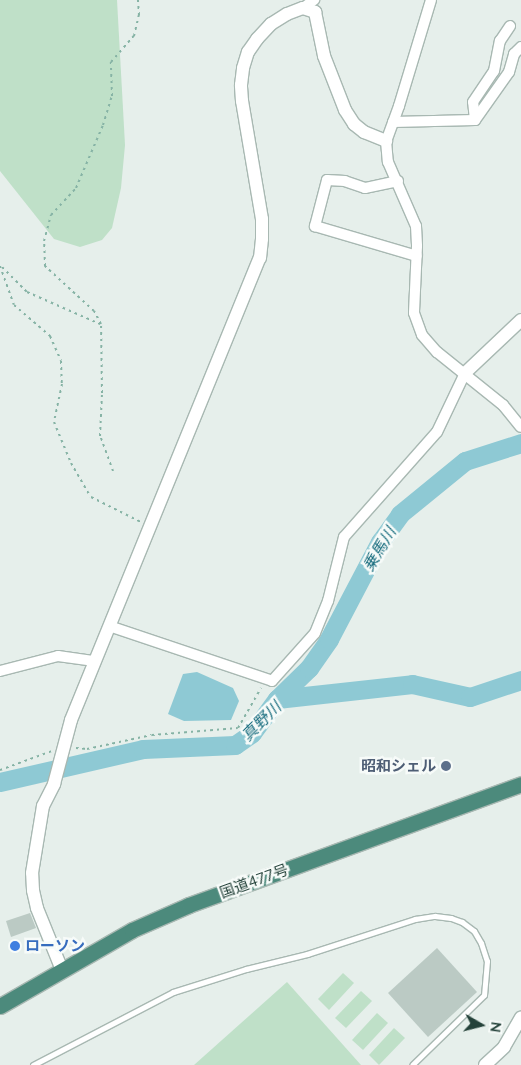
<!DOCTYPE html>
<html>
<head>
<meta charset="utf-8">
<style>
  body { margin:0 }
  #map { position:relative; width:521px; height:1065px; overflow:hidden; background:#e6efeb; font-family:Mulish,"Noto Sans JP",sans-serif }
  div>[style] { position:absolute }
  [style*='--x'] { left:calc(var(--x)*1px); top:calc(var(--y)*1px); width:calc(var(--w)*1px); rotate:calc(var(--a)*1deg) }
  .green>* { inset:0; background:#bfe0c8 }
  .water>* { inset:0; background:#8ec9d4 }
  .river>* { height:19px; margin:-9.5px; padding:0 9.5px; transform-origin:9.5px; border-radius:9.5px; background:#8ec9d4 }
  .building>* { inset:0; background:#bbcac4 }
  .path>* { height:2px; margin-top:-1px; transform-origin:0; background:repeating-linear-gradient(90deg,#86b3a5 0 2.5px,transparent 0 6.5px) }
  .roads { filter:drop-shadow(1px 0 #a8b8b2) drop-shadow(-1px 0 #a8b8b2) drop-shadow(0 1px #a8b8b2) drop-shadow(0 -1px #a8b8b2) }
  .service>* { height:5px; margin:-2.5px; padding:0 2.5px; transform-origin:2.5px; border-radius:2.5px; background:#fff }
  .minor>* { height:10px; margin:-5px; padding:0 5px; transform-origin:5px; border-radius:5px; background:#fff }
  .tertiary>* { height:12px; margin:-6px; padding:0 6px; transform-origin:6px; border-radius:6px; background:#fff }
  .trunk>* { height:15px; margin:-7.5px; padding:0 7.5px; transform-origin:7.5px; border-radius:7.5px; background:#4c8a7c }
  .dots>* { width:14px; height:14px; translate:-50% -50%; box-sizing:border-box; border:2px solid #f7fbf9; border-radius:50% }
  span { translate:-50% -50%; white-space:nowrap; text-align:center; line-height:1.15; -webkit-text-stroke:5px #f7fbf9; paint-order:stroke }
  .service-label { font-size:15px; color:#4e5e75; font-weight:700 }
  .right { translate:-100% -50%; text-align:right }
  .street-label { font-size:15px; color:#24423a }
  .shop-label { font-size:15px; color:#366cbe; font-weight:700 }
  .left { translate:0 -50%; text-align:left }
  .water-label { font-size:16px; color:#1c6f80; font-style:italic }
  .north { position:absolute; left:456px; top:1000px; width:50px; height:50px; -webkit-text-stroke:4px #f7fbf9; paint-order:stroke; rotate:98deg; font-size:14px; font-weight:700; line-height:20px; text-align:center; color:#24423a }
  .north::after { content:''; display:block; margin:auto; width:18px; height:22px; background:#24423a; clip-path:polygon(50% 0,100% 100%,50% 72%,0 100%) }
</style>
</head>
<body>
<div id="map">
  <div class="green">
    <i style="clip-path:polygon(0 0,117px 0,125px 145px,121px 188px,112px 228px,102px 240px,80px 247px,54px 239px,0 171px)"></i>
    <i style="clip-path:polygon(343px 973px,354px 983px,329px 1010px,318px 999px)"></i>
    <i style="clip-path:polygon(287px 982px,361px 1065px,194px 1065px)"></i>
    <i style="clip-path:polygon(361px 991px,372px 1001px,346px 1028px,335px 1018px)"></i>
    <i style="clip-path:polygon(377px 1013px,388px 1023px,363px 1050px,352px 1040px)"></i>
    <i style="clip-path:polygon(394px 1028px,405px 1038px,379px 1065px,369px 1055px)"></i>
  </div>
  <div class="water">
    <i style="clip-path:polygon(197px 672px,233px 688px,239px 701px,231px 720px,184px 721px,168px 714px,183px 674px)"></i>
  </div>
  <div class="river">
    <i style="--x:277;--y:699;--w:136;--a:-6.3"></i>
    <i style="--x:412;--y:684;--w:59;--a:12.6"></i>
    <i style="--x:470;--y:697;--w:54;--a:-18.4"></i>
    <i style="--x:0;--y:782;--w:147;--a:-13"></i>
    <i style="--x:143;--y:749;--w:92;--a:-2.5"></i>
    <i style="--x:235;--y:745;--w:21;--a:-35"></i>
    <i style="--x:252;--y:733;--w:42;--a:-53.7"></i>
    <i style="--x:277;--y:699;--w:45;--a:-44.1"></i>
    <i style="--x:309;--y:668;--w:35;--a:-55"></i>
    <i style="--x:329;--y:639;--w:110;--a:-62.3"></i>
    <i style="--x:380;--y:542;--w:34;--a:-54"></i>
    <i style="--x:400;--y:514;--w:84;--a:-39.2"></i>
    <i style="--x:465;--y:461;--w:59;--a:-17.8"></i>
  </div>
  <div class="building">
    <i style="clip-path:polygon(30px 913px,36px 928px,11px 937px,6px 921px)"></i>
    <i style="clip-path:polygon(437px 948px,477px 992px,428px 1037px,388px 993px)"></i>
  </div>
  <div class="path">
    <i style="--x:0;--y:266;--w:41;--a:70.3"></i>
    <i style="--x:14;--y:305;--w:48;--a:40.7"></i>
    <i style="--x:50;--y:336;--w:27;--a:66"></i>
    <i style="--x:61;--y:361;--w:23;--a:88"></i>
    <i style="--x:62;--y:384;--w:39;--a:102"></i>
    <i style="--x:54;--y:422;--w:44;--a:67.5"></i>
    <i style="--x:71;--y:463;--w:39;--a:60"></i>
    <i style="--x:91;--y:497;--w:56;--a:26.6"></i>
    <i style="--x:2;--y:267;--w:35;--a:45"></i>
    <i style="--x:27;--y:292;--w:80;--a:23.7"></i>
    <i style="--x:113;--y:471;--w:37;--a:-110"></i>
    <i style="--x:100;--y:436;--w:43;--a:-87.3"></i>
    <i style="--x:102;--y:393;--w:69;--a:-90.8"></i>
    <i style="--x:101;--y:324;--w:15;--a:-118"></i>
    <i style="--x:94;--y:311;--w:67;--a:-137.4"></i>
    <i style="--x:45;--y:266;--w:25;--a:-92"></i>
    <i style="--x:44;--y:241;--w:27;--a:-75"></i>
    <i style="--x:51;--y:215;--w:37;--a:-47"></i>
    <i style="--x:76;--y:188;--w:69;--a:-66.8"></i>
    <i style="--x:103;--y:125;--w:30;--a:-73"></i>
    <i style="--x:112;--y:96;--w:34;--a:-92"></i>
    <i style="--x:111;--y:62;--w:35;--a:-49"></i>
    <i style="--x:134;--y:36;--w:22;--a:-77"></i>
    <i style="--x:139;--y:15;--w:15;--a:-94"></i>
    <i style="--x:76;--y:748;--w:11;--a:5"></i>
    <i style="--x:87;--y:749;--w:66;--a:-12.2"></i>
    <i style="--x:152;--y:735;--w:86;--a:-4.7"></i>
    <i style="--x:238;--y:728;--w:46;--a:-60.1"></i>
    <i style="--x:0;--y:770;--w:55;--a:-20.1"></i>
  </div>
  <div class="roads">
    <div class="service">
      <i style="--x:33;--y:1065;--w:158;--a:-27.5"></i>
      <i style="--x:173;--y:992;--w:77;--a:-17.5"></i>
      <i style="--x:246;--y:969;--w:63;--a:-13.8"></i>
      <i style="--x:307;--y:954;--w:114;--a:-18"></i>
      <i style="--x:415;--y:919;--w:20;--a:-9"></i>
      <i style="--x:435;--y:916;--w:16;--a:7"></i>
      <i style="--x:451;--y:918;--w:12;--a:20"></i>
      <i style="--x:462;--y:922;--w:15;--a:37"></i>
      <i style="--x:474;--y:931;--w:14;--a:60"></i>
      <i style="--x:481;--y:943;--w:19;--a:72"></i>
      <i style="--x:487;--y:961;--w:34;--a:95"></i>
      <i style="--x:484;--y:995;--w:100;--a:135.8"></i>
    </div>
    <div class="minor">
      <i style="--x:431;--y:0;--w:111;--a:106.8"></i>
      <i style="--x:399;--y:106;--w:37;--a:110"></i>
      <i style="--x:386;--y:141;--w:21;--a:85"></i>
      <i style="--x:388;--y:162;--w:70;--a:66.4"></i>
      <i style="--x:416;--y:226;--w:20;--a:87"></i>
      <i style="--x:417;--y:246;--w:67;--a:92.6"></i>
      <i style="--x:414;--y:313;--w:23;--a:70"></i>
      <i style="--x:422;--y:335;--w:23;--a:49"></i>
      <i style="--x:437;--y:352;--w:85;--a:38.8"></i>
      <i style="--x:503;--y:405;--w:28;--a:51"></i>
      <i style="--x:303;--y:8;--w:14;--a:-36"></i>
      <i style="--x:475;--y:120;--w:18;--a:-96"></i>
      <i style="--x:473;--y:102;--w:37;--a:-56"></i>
      <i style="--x:494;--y:71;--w:31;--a:-79"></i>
      <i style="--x:500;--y:41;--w:18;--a:-56"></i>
      <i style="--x:393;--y:122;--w:82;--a:-1.4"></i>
      <i style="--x:475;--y:120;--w:59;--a:-54.7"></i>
      <i style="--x:509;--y:72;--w:19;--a:-74"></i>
      <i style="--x:514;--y:54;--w:10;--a:-45"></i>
      <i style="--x:398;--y:181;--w:34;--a:168"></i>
      <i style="--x:365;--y:188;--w:21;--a:-161"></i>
      <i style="--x:345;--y:181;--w:18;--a:-177"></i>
      <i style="--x:327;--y:180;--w:48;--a:104.6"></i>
      <i style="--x:315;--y:226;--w:106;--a:16.4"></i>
      <i style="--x:109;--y:626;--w:172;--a:18.6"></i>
      <i style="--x:272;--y:681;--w:64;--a:-48.1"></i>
      <i style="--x:315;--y:633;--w:35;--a:-68"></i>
      <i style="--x:328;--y:601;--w:66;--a:-76"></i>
      <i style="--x:344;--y:537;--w:140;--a:-48.5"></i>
      <i style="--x:437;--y:432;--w:65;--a:-64.6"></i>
      <i style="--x:0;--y:671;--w:60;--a:-14.5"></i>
      <i style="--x:58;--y:656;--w:37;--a:8"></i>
    </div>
    <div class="tertiary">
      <i style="--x:465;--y:373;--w:77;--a:-43.4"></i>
      <i style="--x:62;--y:970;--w:67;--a:-112"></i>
      <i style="--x:37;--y:908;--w:18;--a:-103"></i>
      <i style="--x:33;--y:890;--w:17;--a:-93"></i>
      <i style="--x:32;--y:873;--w:68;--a:-80.7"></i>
      <i style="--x:43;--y:806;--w:25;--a:-63"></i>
      <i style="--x:54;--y:784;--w:66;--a:-75.1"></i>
      <i style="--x:71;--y:720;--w:499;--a:-67.8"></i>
      <i style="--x:260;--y:258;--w:19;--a:-84"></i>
      <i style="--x:262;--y:239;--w:20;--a:-90"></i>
      <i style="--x:262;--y:219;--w:120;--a:-99.6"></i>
      <i style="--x:242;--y:101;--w:16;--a:-94"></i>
      <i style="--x:241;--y:85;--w:17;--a:-83"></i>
      <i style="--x:243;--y:68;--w:17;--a:-73"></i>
      <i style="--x:248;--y:52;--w:16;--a:-55"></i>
      <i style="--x:257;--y:39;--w:21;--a:-47"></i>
      <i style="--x:271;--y:24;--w:19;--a:-32"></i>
      <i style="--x:287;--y:14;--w:17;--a:-21"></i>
      <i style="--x:303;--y:8;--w:13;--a:18"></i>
      <i style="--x:315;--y:12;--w:45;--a:78.4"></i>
      <i style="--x:324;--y:56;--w:58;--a:68.7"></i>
      <i style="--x:345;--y:110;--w:17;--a:57"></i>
      <i style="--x:354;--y:124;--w:13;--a:39"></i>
      <i style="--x:364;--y:132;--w:24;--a:22"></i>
      <i style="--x:485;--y:1065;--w:26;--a:-43"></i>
      <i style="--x:504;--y:1047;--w:34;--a:-60"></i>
    </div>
    <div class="trunk">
      <i style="--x:0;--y:1006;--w:152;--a:-29.9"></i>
      <i style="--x:132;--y:930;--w:62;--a:-23.7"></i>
      <i style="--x:189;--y:905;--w:353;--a:-20"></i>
    </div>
  </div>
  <div class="dots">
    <i style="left:446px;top:766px;background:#5c6f8a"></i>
    <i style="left:15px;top:946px;background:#3f7fe0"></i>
  </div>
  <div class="service-label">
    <span class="right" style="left:436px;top:766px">昭和シェル</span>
  </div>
  <div class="street-label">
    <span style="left:254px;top:881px;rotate:-20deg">国道477号</span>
  </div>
  <div class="shop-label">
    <span class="left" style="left:25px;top:946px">ローソン</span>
  </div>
  <div class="water-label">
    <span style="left:379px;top:549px;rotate:-59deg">乗馬川</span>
    <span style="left:261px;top:721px;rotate:-45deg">真野川</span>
  </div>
  <div class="north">N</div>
</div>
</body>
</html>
